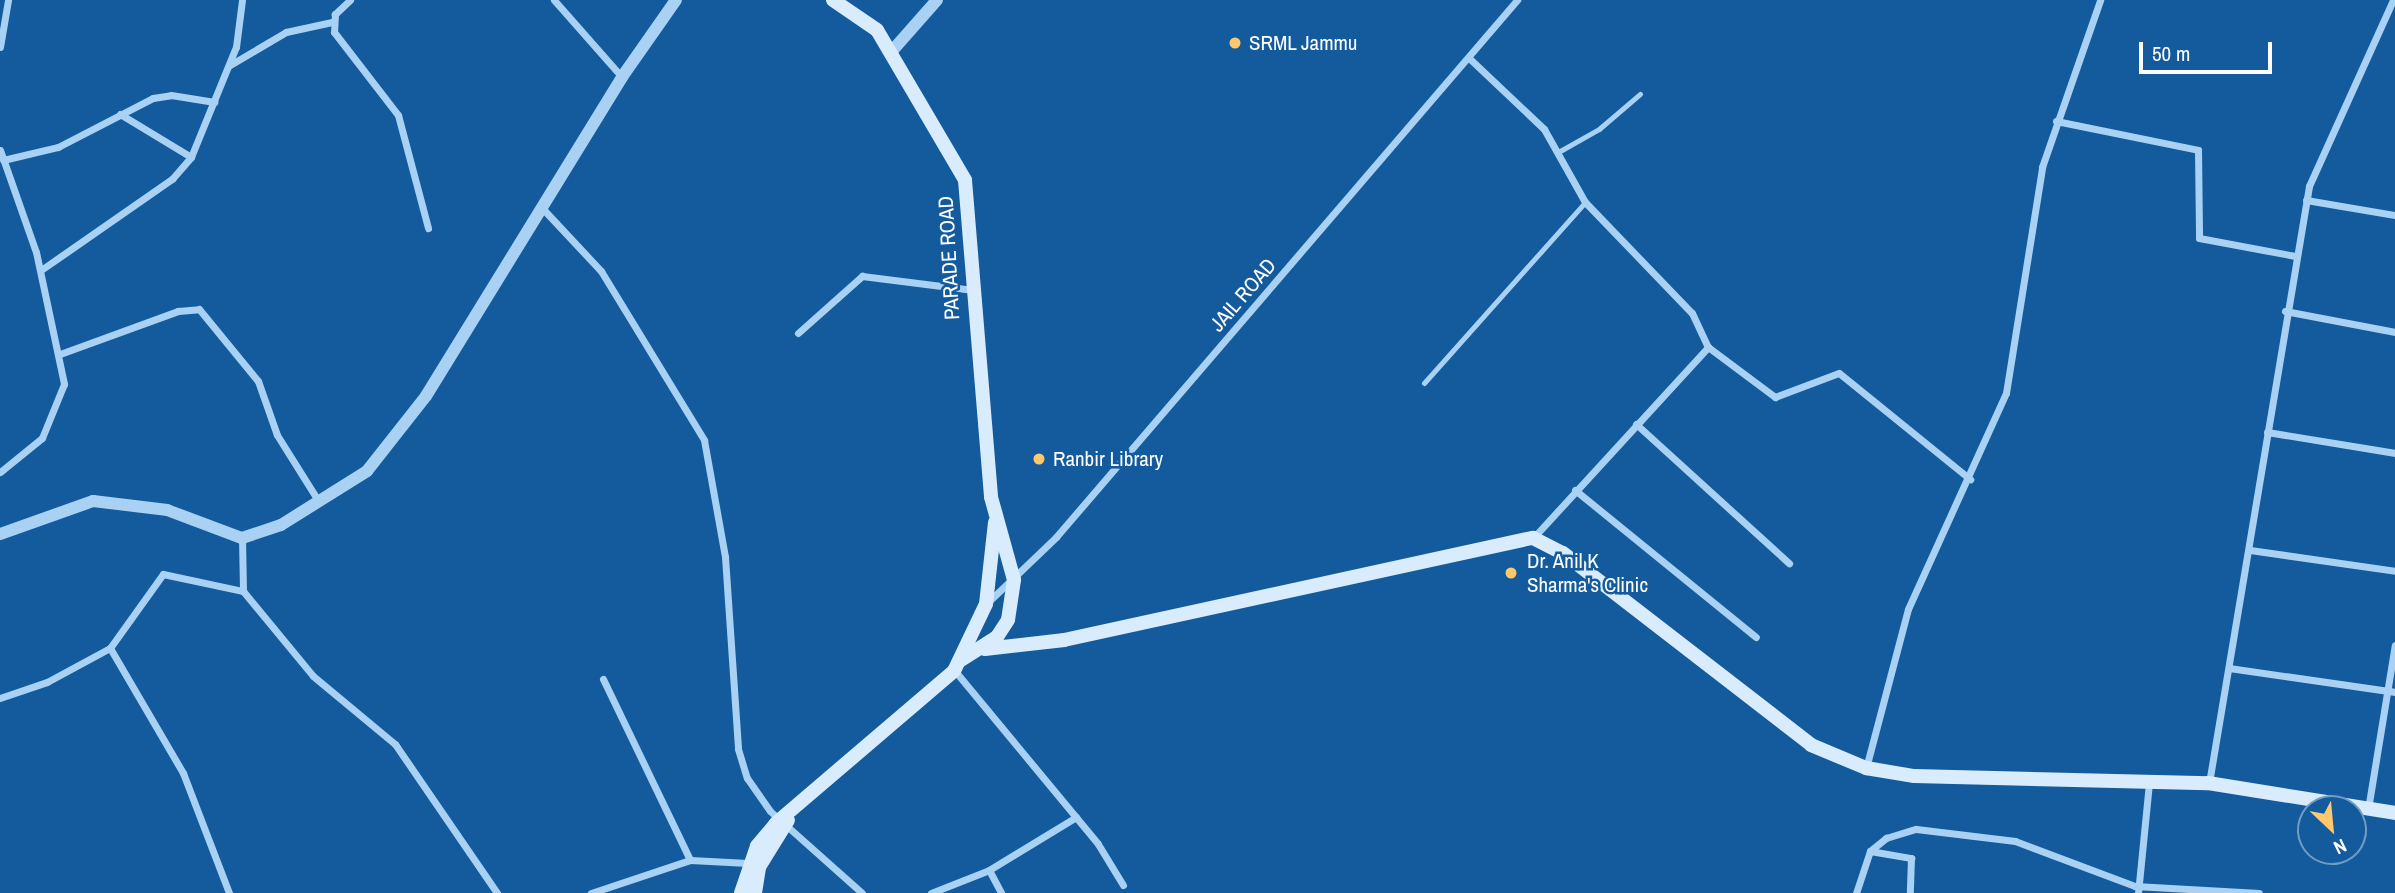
<!DOCTYPE html>
<html>
<head>
<meta charset="utf-8">
<style>
  body { margin:0 }
  #map { position:relative; width:2395px; height:893px; overflow:hidden; background:#135b9d; font-family:"Archivo Narrow",sans-serif }
  div>[style] { position:absolute }
  [style*='--x'] { left:calc(var(--x)*1px); top:calc(var(--y)*1px); width:calc(var(--w)*1px); rotate:calc(var(--a)*1deg) }
  .service>* { height:5px; margin:-2.5px; padding:0 2.5px; transform-origin:2.5px; border-radius:2.5px; background:#a9d1f4 }
  .minor>* { height:7px; margin:-3.5px; padding:0 3.5px; transform-origin:3.5px; border-radius:3.5px; background:#a9d1f4 }
  .tertiary>* { height:12px; margin:-6px; padding:0 6px; transform-origin:6px; border-radius:6px; background:#a9d1f4 }
  .secondary>* { height:14px; margin:-7px; padding:0 7px; transform-origin:7px; border-radius:7px; background:#d9ecfd }
  .dots>* { width:19px; height:19px; translate:-50% -50%; box-sizing:border-box; border:4px solid #135b9d; border-radius:50% }
  span { translate:-50% -50%; white-space:nowrap; text-align:center; line-height:1.15; -webkit-text-stroke:5px #135b9d; paint-order:stroke }
  .poi-label { font-size:21px; color:#fff }
  .left { translate:0 -50%; text-align:left }
  .street-label { font-size:21px; color:#fff }
  .north { position:absolute; left:2297px; top:795px; width:70px; height:70px; box-sizing:border-box; background:#135b9d; border:2px solid #719dc4; border-radius:50%; rotate:154deg; font-size:19px; font-weight:700; line-height:28px; text-align:center; color:#fff }
  .north::after { content:''; display:block; margin:auto; width:24px; height:32px; background:#ffc86c; clip-path:polygon(50% 0,100% 100%,50% 72%,0 100%) }
  .scale { position:absolute; left:2139px; top:42px; width:133px; height:32px; box-sizing:border-box; border:4px solid #fff; border-top:0; padding-left:9px; font-size:21px; line-height:24px; white-space:nowrap; color:#fff; -webkit-text-stroke:5px #135b9d; paint-order:stroke }
</style>
</head>
<body>
<div id="map">
  <div class="service">
    <i style="--x:1560;--y:151;--w:45;--a:-29.4"></i>
    <i style="--x:1599;--y:129;--w:54;--a:-40.5"></i>
    <i style="--x:1424;--y:383;--w:242;--a:-48.3"></i>
  </div>
  <div class="minor">
    <i style="--x:350;--y:0;--w:21;--a:137"></i>
    <i style="--x:335;--y:14;--w:18;--a:93"></i>
    <i style="--x:334;--y:32;--w:105;--a:52.4"></i>
    <i style="--x:398;--y:115;--w:117;--a:75.1"></i>
    <i style="--x:554;--y:0;--w:103;--a:48.6"></i>
    <i style="--x:0;--y:47;--w:48;--a:-80.3"></i>
    <i style="--x:1470;--y:59;--w:102;--a:43.4"></i>
    <i style="--x:1544;--y:129;--w:84;--a:60.7"></i>
    <i style="--x:1585;--y:202;--w:154;--a:46.1"></i>
    <i style="--x:1692;--y:313;--w:38;--a:65"></i>
    <i style="--x:1708;--y:347;--w:84;--a:36.7"></i>
    <i style="--x:1775;--y:397;--w:68;--a:-20.6"></i>
    <i style="--x:1839;--y:373;--w:169;--a:39"></i>
    <i style="--x:230;--y:65;--w:65;--a:-30.5"></i>
    <i style="--x:286;--y:32;--w:47;--a:-12.3"></i>
    <i style="--x:120;--y:114;--w:83;--a:31.2"></i>
    <i style="--x:2056;--y:121;--w:145;--a:11.5"></i>
    <i style="--x:2198;--y:150;--w:88;--a:89.3"></i>
    <i style="--x:2199;--y:238;--w:98;--a:10.6"></i>
    <i style="--x:0;--y:150;--w:108;--a:70.6"></i>
    <i style="--x:36;--y:252;--w:135;--a:78"></i>
    <i style="--x:64;--y:384;--w:58;--a:112.2"></i>
    <i style="--x:42;--y:438;--w:54;--a:141"></i>
    <i style="--x:3;--y:160;--w:57;--a:-13.3"></i>
    <i style="--x:58;--y:147;--w:107;--a:-27.3"></i>
    <i style="--x:153;--y:98;--w:18;--a:-9"></i>
    <i style="--x:171;--y:95;--w:44;--a:9.2"></i>
    <i style="--x:2306;--y:200;--w:90;--a:9.6"></i>
    <i style="--x:543;--y:209;--w:85;--a:46.9"></i>
    <i style="--x:601;--y:271;--w:198;--a:58.6"></i>
    <i style="--x:704;--y:440;--w:119;--a:79.8"></i>
    <i style="--x:725;--y:557;--w:192;--a:86.1"></i>
    <i style="--x:738;--y:749;--w:30;--a:73"></i>
    <i style="--x:747;--y:778;--w:40;--a:55.1"></i>
    <i style="--x:770;--y:811;--w:123;--a:41.7"></i>
    <i style="--x:41;--y:270;--w:160;--a:-34.8"></i>
    <i style="--x:172;--y:179;--w:29;--a:-49"></i>
    <i style="--x:191;--y:157;--w:119;--a:-67.8"></i>
    <i style="--x:236;--y:47;--w:47;--a:-82.7"></i>
    <i style="--x:2285;--y:311;--w:112;--a:10.8"></i>
    <i style="--x:798;--y:333;--w:86;--a:-41.7"></i>
    <i style="--x:862;--y:276;--w:112;--a:7.2"></i>
    <i style="--x:60;--y:354;--w:126;--a:-20"></i>
    <i style="--x:178;--y:311;--w:21;--a:-5"></i>
    <i style="--x:199;--y:309;--w:93;--a:50.7"></i>
    <i style="--x:258;--y:381;--w:57;--a:70.6"></i>
    <i style="--x:277;--y:435;--w:79;--a:57.9"></i>
    <i style="--x:1636;--y:424;--w:207;--a:42.3"></i>
    <i style="--x:2267;--y:432;--w:130;--a:9.3"></i>
    <i style="--x:1575;--y:490;--w:233;--a:39.1"></i>
    <i style="--x:1534;--y:537;--w:258;--a:-47.5"></i>
    <i style="--x:242;--y:538;--w:53;--a:88.9"></i>
    <i style="--x:243;--y:591;--w:110;--a:50.5"></i>
    <i style="--x:313;--y:676;--w:107;--a:39.7"></i>
    <i style="--x:395;--y:744;--w:181;--a:55.6"></i>
    <i style="--x:2250;--y:550;--w:147;--a:8.2"></i>
    <i style="--x:986;--y:604;--w:97;--a:-43.7"></i>
    <i style="--x:1056;--y:537;--w:708;--a:-49.35"></i>
    <i style="--x:110;--y:648;--w:145;--a:59.7"></i>
    <i style="--x:183;--y:773;--w:129;--a:69"></i>
    <i style="--x:2229;--y:668;--w:168;--a:8.2"></i>
    <i style="--x:955;--y:671;--w:224;--a:50.4"></i>
    <i style="--x:1098;--y:844;--w:48;--a:58.6"></i>
    <i style="--x:603;--y:679;--w:201;--a:64.3"></i>
    <i style="--x:0;--y:698;--w:50;--a:-18.8"></i>
    <i style="--x:47;--y:682;--w:72;--a:-28.4"></i>
    <i style="--x:110;--y:648;--w:91;--a:-54.4"></i>
    <i style="--x:163;--y:574;--w:82;--a:12"></i>
    <i style="--x:1866;--y:768;--w:164;--a:-75.2"></i>
    <i style="--x:1908;--y:609;--w:237;--a:-65.6"></i>
    <i style="--x:2006;--y:393;--w:229;--a:-80.9"></i>
    <i style="--x:2042;--y:167;--w:177;--a:-70.8"></i>
    <i style="--x:2209;--y:783;--w:605;--a:-80.49"></i>
    <i style="--x:2309;--y:186;--w:204;--a:-65.7"></i>
    <i style="--x:2368;--y:809;--w:166;--a:-80.7"></i>
    <i style="--x:1870;--y:851;--w:42;--a:9.7"></i>
    <i style="--x:1911;--y:858;--w:35;--a:92"></i>
    <i style="--x:989;--y:870;--w:26;--a:62"></i>
    <i style="--x:591;--y:893;--w:104;--a:-18.4"></i>
    <i style="--x:690;--y:860;--w:58;--a:3"></i>
    <i style="--x:931;--y:893;--w:62;--a:-21.6"></i>
    <i style="--x:989;--y:870;--w:102;--a:-31.3"></i>
    <i style="--x:1856;--y:893;--w:44;--a:-71.6"></i>
    <i style="--x:1870;--y:851;--w:21;--a:-39"></i>
    <i style="--x:1886;--y:838;--w:31;--a:-17"></i>
    <i style="--x:1916;--y:829;--w:100;--a:6.9"></i>
    <i style="--x:2015;--y:841;--w:128;--a:20.6"></i>
    <i style="--x:2135;--y:886;--w:124;--a:3.2"></i>
    <i style="--x:2138;--y:893;--w:112;--a:-84.3"></i>
  </div>
  <div class="tertiary">
    <i style="--x:892;--y:51;--w:68;--a:-48.6"></i>
    <i style="--x:0;--y:534;--w:99;--a:-19.5"></i>
    <i style="--x:93;--y:501;--w:75;--a:6.9"></i>
    <i style="--x:167;--y:510;--w:80;--a:20.5"></i>
    <i style="--x:242;--y:538;--w:41;--a:-18.4"></i>
    <i style="--x:281;--y:525;--w:102;--a:-32.1"></i>
    <i style="--x:367;--y:471;--w:95;--a:-51.8"></i>
    <i style="--x:426;--y:396;--w:374;--a:-58.4"></i>
    <i style="--x:622;--y:77;--w:94;--a:-55"></i>
  </div>
  <div class="secondary">
    <i style="--x:833;--y:0;--w:53;--a:34.3"></i>
    <i style="--x:877;--y:30;--w:174;--a:59.6"></i>
    <i style="--x:965;--y:180;--w:318;--a:85.3"></i>
    <i style="--x:991;--y:497;--w:86;--a:74.5"></i>
    <i style="--x:1014;--y:580;--w:40;--a:98.5"></i>
    <i style="--x:1008;--y:620;--w:20;--a:123"></i>
    <i style="--x:997;--y:637;--w:43;--a:147.4"></i>
    <i style="--x:985;--y:649;--w:80;--a:-6.5"></i>
    <i style="--x:1064;--y:640;--w:480;--a:-12.3"></i>
    <i style="--x:1533;--y:538;--w:34;--a:27"></i>
    <i style="--x:1563;--y:553;--w:314;--a:37.7"></i>
    <i style="--x:1811;--y:745;--w:60;--a:22.7"></i>
    <i style="--x:1866;--y:768;--w:49;--a:9.5"></i>
    <i style="--x:1914;--y:776;--w:294;--a:1.4"></i>
    <i style="--x:2208;--y:783;--w:189;--a:9.1"></i>
    <i style="--x:741;--y:893;--w:50;--a:-71.2"></i>
    <i style="--x:757;--y:846;--w:30;--a:-50"></i>
    <i style="--x:776;--y:823;--w:234;--a:-40.5"></i>
    <i style="--x:954;--y:671;--w:74;--a:-64.5"></i>
    <i style="--x:986;--y:604;--w:82;--a:-83.7"></i>
    <i style="--x:755;--y:893;--w:26;--a:-81"></i>
    <i style="--x:759;--y:867;--w:55;--a:-58.3"></i>
  </div>
  <div class="dots">
    <i style="left:1235px;top:43px;background:#ffc86c"></i>
    <i style="left:1039px;top:459px;background:#ffc86c"></i>
    <i style="left:1511px;top:573px;background:#ffc86c"></i>
  </div>
  <div class="poi-label">
    <span class="left" style="left:1249px;top:43px">SRML Jammu</span>
    <span class="left" style="left:1053px;top:459px">Ranbir Library</span>
    <span class="left" style="left:1527px;top:573px">Dr. Anil K<br>Sharma's Clinic</span>
  </div>
  <div class="street-label">
    <span style="left:949px;top:258px;rotate:-93deg">PARADE ROAD</span>
    <span style="left:1243px;top:295px;rotate:-49deg">JAIL ROAD</span>
  </div>
  <div class="north">N</div>
  <div class="scale">50 m</div>
</div>
</body>
</html>
